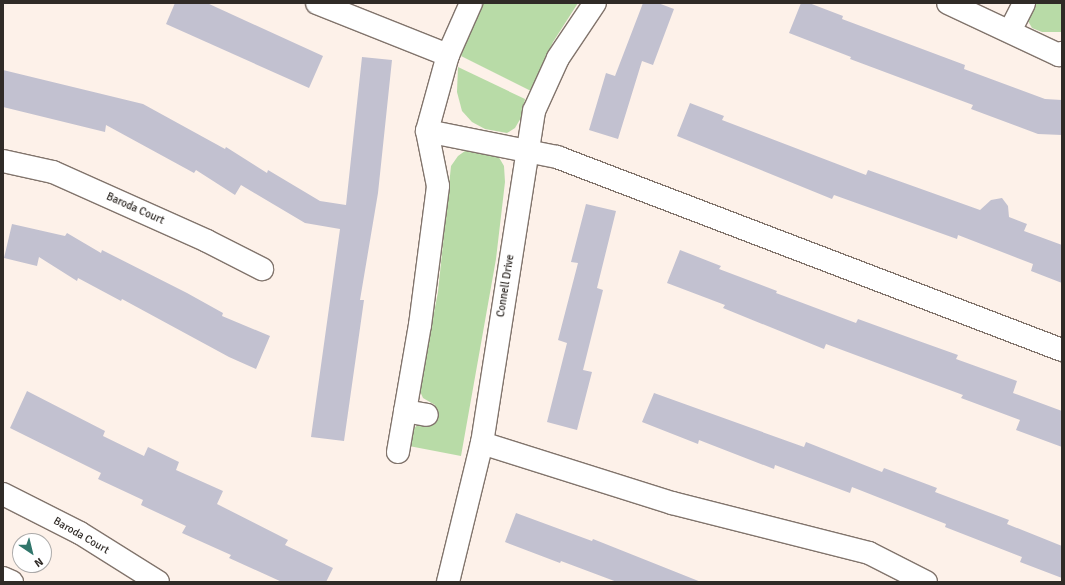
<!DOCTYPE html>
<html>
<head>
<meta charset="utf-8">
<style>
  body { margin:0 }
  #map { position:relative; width:1065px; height:585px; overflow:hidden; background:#fdf1e9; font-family:Signika,sans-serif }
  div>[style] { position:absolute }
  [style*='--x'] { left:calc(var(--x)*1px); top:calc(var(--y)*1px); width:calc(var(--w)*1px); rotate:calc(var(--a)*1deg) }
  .green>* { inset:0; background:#b8dba7 }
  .building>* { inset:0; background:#c2c1d0 }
  .roads { filter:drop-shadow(1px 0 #81746c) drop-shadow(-1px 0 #81746c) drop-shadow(0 1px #81746c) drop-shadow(0 -1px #81746c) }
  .street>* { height:22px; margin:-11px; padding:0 11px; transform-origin:11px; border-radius:11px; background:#fff }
  .secondary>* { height:22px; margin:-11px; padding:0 11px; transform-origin:11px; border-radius:11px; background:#fff }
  span { translate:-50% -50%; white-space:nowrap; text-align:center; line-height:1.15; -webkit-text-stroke:4px #fff; paint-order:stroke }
  .street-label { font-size:11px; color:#302b27 }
  .frame { position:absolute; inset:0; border:4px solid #302b27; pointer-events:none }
  .north { position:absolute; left:12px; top:533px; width:40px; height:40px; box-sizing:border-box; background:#fff; border:1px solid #acaaa9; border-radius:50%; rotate:145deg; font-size:11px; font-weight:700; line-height:16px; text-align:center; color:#302b27 }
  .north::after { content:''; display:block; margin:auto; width:14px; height:18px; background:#31766b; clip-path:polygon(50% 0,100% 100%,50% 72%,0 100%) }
</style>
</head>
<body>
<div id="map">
  <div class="green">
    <i style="clip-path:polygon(482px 3px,578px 3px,553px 42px,531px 91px,461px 56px)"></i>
    <i style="clip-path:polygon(1035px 3px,1062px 3px,1062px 32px,1042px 32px,1032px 28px,1028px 21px,1029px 15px)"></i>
    <i style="clip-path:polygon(458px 67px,525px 99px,522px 116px,515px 128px,507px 133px,485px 129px,472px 122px,462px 111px,457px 92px)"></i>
    <i style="clip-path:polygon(485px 147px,497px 154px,504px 166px,505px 182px,496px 259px,461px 456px,409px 446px,411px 433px,417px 425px,433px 423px,435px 405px,423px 398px,419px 389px,438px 292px,451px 166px,458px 156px,465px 151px)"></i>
  </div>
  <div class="building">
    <i style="clip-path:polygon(175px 3px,207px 3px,323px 56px,309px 88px,166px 24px)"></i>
    <i style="clip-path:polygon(643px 3px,658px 3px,674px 9px,653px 65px,642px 61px,618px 139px,589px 130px,606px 73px,615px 76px)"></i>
    <i style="clip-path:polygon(801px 3px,809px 3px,843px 16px,842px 19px,965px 65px,964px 69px,1045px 99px,1062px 100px,1062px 135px,1038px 134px,971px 109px,973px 105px,850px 59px,851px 57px,789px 33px)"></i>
    <i style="clip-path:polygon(362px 57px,392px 60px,378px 193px,360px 300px,364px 300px,344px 441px,311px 437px,340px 229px,305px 223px,241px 185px,235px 195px,196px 170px,194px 173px,106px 125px,105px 132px,3px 107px,3px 70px,143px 104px,225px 149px,226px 147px,267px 173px,268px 170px,320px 201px,346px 205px)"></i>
    <i style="clip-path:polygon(690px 103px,724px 116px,722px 120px,866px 175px,868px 170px,980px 210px,991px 200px,1002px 198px,1008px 206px,1009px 217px,1027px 224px,1024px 231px,1062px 245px,1062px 283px,1031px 271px,1033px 264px,958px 235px,957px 239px,834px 195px,832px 199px,677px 136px)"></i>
    <i style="clip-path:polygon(586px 204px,616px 211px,597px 288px,603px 290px,583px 370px,592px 372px,577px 430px,547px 422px,567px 343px,558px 340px,578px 263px,571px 262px)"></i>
    <i style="clip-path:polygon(12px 224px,65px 236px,67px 233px,101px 253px,102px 250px,187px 293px,223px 313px,222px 316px,270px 336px,256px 369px,229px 357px,122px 299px,121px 301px,78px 278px,77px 281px,39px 257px,37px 266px,4px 258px)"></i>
    <i style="clip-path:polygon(680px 250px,721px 266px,719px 269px,777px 291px,776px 293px,856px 323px,858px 319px,916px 340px,958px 355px,956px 359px,1017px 381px,1013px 393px,1062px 411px,1062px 447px,1016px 430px,1020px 420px,961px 398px,963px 395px,826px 344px,824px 349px,723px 308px,725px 305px,667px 283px)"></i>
    <i style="clip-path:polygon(27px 391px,105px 431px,103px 436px,144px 456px,148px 447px,179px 462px,176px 470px,223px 491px,217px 504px,288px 540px,285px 545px,333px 568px,326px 582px,282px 582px,229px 558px,231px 555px,182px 533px,186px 526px,141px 505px,143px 500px,98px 479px,101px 473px,10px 428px)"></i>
    <i style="clip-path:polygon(654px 393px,804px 447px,806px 442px,882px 472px,884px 468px,937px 488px,935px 492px,1009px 520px,1007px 524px,1062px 546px,1062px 578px,1020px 562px,1022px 557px,945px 527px,946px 524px,852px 487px,850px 493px,775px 465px,774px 469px,699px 440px,698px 444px,642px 422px)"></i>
    <i style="clip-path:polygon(516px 513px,592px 541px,593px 539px,701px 582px,617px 582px,561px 561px,560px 563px,505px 542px)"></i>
  </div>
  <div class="roads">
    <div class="street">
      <i style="--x:317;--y:3;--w:141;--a:21.7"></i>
      <i style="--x:948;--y:3;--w:123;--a:25.1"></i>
      <i style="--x:1059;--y:55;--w:4;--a:-34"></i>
      <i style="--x:1010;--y:31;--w:31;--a:-63"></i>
      <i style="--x:427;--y:131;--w:133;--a:11.3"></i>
      <i style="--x:557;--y:157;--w:541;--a:20.92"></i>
      <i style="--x:3;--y:161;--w:51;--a:12.4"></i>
      <i style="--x:53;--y:172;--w:169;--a:24.1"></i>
      <i style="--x:207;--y:241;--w:62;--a:27"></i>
      <i style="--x:405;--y:411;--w:22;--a:10"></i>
      <i style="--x:482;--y:443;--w:199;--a:17.5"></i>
      <i style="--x:672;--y:503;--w:203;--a:14.2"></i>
      <i style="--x:869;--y:553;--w:64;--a:27"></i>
      <i style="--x:398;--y:452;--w:129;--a:-80.2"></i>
      <i style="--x:420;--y:325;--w:140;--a:-82.6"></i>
      <i style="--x:438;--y:186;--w:56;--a:-101.3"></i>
      <i style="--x:427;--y:131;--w:79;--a:-74.6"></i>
      <i style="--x:448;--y:55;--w:57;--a:-66.1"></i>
      <i style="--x:3;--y:494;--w:86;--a:26.9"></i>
      <i style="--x:80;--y:533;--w:92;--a:32.1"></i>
      <i style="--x:448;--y:582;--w:143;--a:-76.3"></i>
      <i style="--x:482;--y:443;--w:336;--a:-81.1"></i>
      <i style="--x:534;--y:111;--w:58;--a:-65.6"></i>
      <i style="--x:558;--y:58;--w:66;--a:-56.1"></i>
    </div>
    <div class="secondary">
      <i style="--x:3;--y:578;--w:10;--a:24"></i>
    </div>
  </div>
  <div class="street-label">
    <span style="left:135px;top:209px;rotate:24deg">Baroda Court</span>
    <span style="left:506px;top:286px;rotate:-81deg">Connell Drive</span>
    <span style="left:81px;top:536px;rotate:30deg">Baroda Court</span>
  </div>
  <div class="frame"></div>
  <div class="north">N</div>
</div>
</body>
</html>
